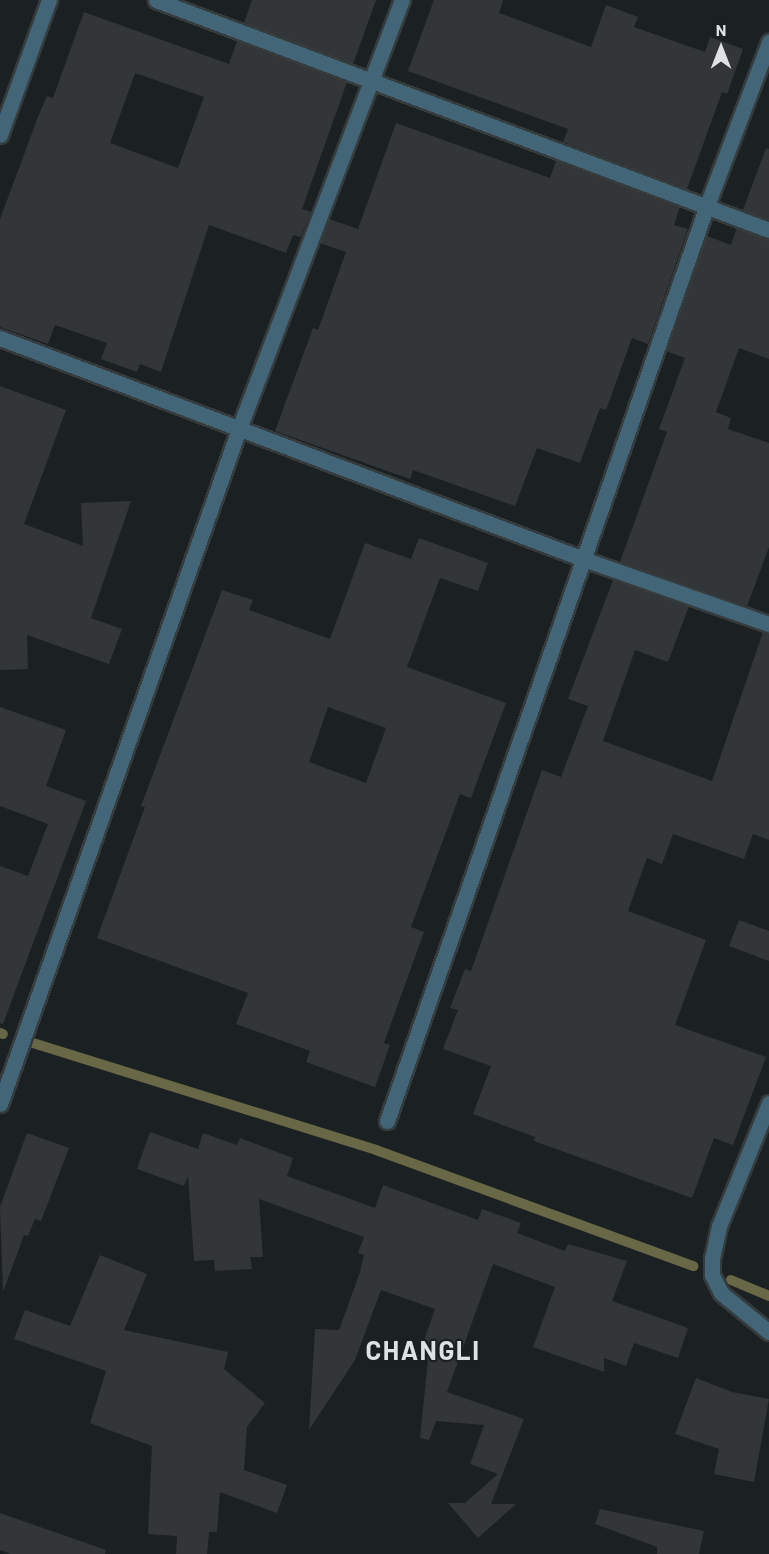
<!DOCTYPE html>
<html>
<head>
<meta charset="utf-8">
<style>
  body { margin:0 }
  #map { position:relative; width:769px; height:1554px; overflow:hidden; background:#1b2022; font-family:Barlow,sans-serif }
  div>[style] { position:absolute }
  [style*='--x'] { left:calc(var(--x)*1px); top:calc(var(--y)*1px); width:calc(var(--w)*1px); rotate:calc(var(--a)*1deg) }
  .stream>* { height:10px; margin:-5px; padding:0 5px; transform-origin:5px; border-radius:5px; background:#686746 }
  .building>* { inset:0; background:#323639 }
  .roads { filter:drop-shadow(2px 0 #363b3d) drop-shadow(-2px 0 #363b3d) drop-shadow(0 2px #363b3d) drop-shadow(0 -2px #363b3d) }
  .minor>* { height:15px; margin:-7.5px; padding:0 7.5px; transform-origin:7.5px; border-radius:7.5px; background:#426677 }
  span { translate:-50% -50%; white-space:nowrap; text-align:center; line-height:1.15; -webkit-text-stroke:4.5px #1b2022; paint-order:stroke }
  .district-label { font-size:26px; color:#dfe2e4; font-weight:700; letter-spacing:1.5px }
  .north { position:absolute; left:691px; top:18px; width:60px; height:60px; -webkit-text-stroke:4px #1b2022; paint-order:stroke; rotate:0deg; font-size:16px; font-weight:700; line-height:24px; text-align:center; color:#dfe2e4 }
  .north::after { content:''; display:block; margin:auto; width:21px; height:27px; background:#dfe2e4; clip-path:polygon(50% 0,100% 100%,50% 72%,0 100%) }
</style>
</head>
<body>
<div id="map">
  <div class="stream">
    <i style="--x:0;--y:1033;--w:3;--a:18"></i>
    <i style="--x:33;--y:1043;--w:359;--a:17.3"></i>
    <i style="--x:376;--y:1150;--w:338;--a:20.1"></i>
    <i style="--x:731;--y:1280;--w:41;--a:22.8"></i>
  </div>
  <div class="building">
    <i style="clip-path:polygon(252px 0,376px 0,353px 64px,244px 23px)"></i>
    <i style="clip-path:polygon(434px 0,503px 0,499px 13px,591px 47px,606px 5px,638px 17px,634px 27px,705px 52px,710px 37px,743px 49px,727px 94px,722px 92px,687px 189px,563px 142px,568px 129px,408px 71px)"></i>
    <i style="clip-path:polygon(evenodd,84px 12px,229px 64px,237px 41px,347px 82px,302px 209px,311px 212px,301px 237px,293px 235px,286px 253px,209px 225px,161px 372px,140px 364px,137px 372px,101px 359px,107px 343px,55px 325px,48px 344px,0 327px,0 219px,38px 117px,47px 96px,53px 98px,84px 12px,135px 73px,204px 97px,178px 168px,110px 143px,135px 73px)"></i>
    <i style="clip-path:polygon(396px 123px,550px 178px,556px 161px,680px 207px,674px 225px,688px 229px,648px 344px,632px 338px,606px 410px,600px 408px,580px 463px,537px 448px,515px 506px,413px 470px,410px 479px,275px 431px,313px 328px,318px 330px,346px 252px,320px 243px,329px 219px,358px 229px)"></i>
    <i style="clip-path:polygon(766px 148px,769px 149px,769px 220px,743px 210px)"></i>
    <i style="clip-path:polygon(737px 228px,769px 240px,769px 359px,739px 348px,716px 412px,731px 418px,728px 429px,769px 443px,769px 547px,747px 606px,620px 562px,667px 432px,659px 429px,685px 358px,666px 351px,707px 236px,731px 245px)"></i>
    <i style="clip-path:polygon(0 386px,66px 410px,24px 524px,83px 546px,81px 503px,131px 501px,91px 618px,122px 629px,109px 664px,27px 635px,28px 669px,0 670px)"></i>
    <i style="clip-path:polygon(evenodd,419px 538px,488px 563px,478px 591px,440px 578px,407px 667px,506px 703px,471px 798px,460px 794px,411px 927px,424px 932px,384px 1043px,390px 1045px,375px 1087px,306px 1062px,310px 1051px,236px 1024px,248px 993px,97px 938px,145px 807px,141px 806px,222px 590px,253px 600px,249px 610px,330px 639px,365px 543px,411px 559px,419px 538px,328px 707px,386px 728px,366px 783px,309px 762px,328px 707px)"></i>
    <i style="clip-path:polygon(613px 580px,689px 606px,668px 662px,635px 650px,603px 741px,712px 781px,763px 632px,769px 634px,769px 840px,753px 834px,744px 859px,673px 834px,662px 864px,647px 858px,628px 911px,706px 940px,675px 1025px,766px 1057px,733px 1145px,714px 1138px,692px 1198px,534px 1141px,535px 1137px,473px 1114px,491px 1066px,443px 1049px,458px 1010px,450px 1008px,465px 969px,471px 971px,542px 770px,561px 777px,588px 706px,568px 699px)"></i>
    <i style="clip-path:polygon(0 707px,66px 730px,46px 786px,86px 801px,3px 1024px,0 1023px,0 866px,28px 876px,48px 824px,0 806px)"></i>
    <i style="clip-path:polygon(739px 920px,769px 931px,769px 961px,729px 946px)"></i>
    <i style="clip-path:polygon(150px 1132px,198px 1149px,203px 1133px,237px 1145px,240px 1138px,293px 1158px,287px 1176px,375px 1208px,383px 1185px,478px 1220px,482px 1209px,521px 1223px,517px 1233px,565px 1251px,568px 1244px,627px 1261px,612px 1301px,688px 1328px,678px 1358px,634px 1343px,626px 1366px,604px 1358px,604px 1372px,533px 1347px,555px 1287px,493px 1264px,447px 1392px,524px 1419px,491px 1504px,516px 1504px,478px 1538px,448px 1503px,465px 1503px,498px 1474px,470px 1464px,484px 1425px,436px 1421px,429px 1440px,420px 1438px,428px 1360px,418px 1357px,435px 1309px,381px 1290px,355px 1360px,309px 1430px,315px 1329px,339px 1330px,360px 1272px,364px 1255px,358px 1253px,364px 1237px,259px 1199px,263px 1257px,250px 1257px,252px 1269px,215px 1271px,214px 1260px,194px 1261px,188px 1176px,184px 1186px,137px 1169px)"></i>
    <i style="clip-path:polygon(27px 1133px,69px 1148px,41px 1221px,35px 1219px,28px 1236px,24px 1235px,3px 1292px,0 1207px)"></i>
    <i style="clip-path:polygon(100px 1255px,147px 1274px,124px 1330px,228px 1352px,224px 1369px,265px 1403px,247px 1427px,244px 1470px,287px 1485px,277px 1513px,220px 1492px,217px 1532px,209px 1532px,207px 1554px,176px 1554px,177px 1536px,148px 1534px,152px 1446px,90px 1423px,106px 1371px,14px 1339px,25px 1310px,70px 1326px)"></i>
    <i style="clip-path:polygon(696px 1378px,732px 1392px,769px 1399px,754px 1482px,714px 1474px,719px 1449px,675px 1434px)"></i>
    <i style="clip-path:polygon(600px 1509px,704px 1531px,699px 1554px,657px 1554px,657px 1547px,595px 1524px)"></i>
    <i style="clip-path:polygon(0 1513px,106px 1550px,105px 1554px,11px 1554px,0 1550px)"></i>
  </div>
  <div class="roads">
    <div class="minor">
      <i style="--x:156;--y:0;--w:655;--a:20.57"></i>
      <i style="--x:0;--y:135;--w:144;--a:-70.1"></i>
      <i style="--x:0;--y:338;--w:627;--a:20.75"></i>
      <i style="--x:586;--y:560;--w:194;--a:19.3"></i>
      <i style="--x:769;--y:1103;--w:133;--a:112.1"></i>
      <i style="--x:719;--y:1226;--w:33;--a:102"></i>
      <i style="--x:712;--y:1258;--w:17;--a:90"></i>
      <i style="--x:712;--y:1275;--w:20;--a:63"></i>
      <i style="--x:721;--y:1293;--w:62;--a:39.1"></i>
      <i style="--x:0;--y:1104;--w:719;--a:-70.51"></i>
      <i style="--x:240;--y:426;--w:456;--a:-69.2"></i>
      <i style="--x:387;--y:1121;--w:967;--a:-70.74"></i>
      <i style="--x:706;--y:208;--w:178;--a:-69.2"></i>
    </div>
  </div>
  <div class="district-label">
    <span style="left:423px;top:1350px">CHANGLI</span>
  </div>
  <div class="north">N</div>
</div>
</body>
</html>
